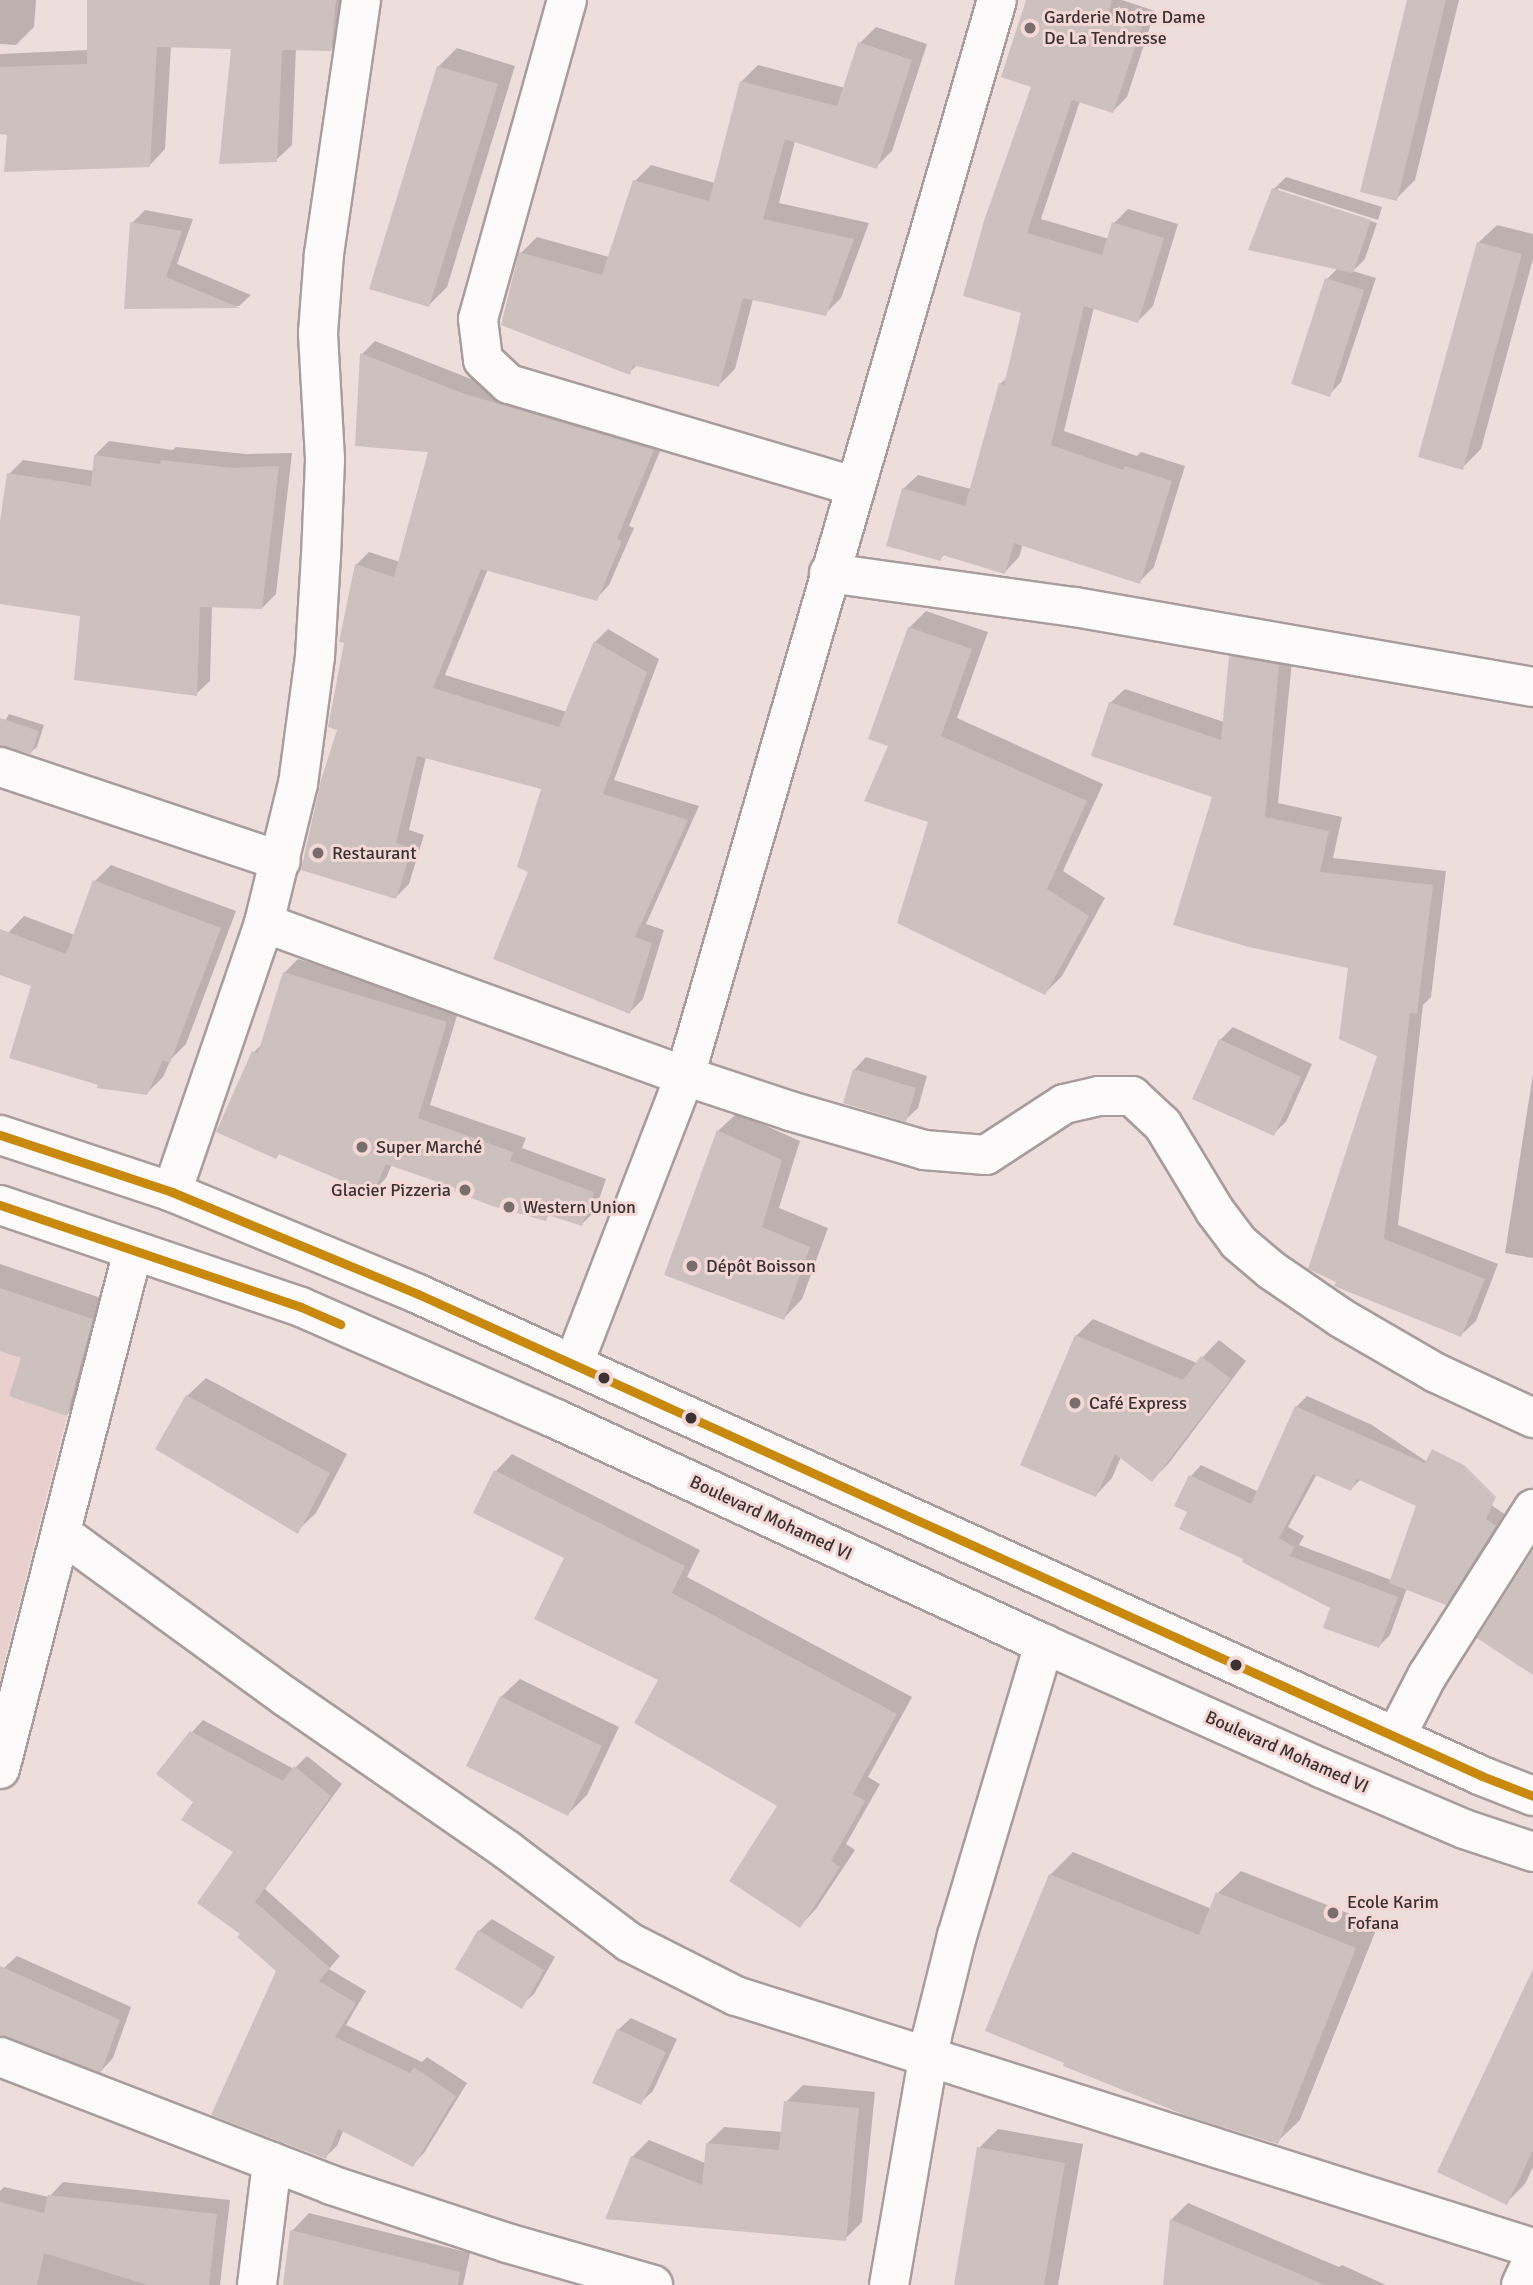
<!DOCTYPE html>
<html>
<head>
<meta charset="utf-8">
<style>
  body { margin:0 }
  #map { position:relative; width:1533px; height:2285px; overflow:hidden; background:#eddedc; font-family:Signika,sans-serif }
  div>[style] { position:absolute }
  [style*='--x'] { left:calc(var(--x)*1px); top:calc(var(--y)*1px); width:calc(var(--w)*1px); rotate:calc(var(--a)*1deg) }
  .built>* { inset:0; background:#e9cfcd }
  .shadow>* { inset:0; background:#0003 }
  .building>* { inset:0; background:#cdc1c0 }
  .roads { filter:drop-shadow(2px 0 #a89d9c) drop-shadow(-2px 0 #a89d9c) drop-shadow(0 2px #a89d9c) drop-shadow(0 -2px #a89d9c) }
  .minor>* { height:38px; margin:-19px; padding:0 19px; transform-origin:19px; border-radius:19px; background:#fcfafa }
  .major>* { height:38px; margin:-19px; padding:0 19px; transform-origin:19px; border-radius:19px; background:#fcfafa }
  .bus-1>* { height:9px; margin:-4.5px; padding:0 4.5px; transform-origin:4.5px; border-radius:4.5px; background:#c8890c }
  .dots>* { width:19px; height:19px; translate:-50% -50%; box-sizing:border-box; border:4px solid #f3d8d6; border-radius:50% }
  span { translate:-50% -50%; white-space:nowrap; text-align:center; line-height:1.15; -webkit-text-stroke:6px #f3d8d6; paint-order:stroke }
  .poi-label { font-size:18px; color:#3c3231 }
  .left { translate:0 -50%; text-align:left }
  .right { translate:-100% -50%; text-align:right }
  .street-label { font-size:18px; color:#3c3231 }
</style>
</head>
<body>
<div id="map">
  <div class="built">
    <i style="clip-path:polygon(0 1288px,99px 1321px,67px 1416px,0 1678px)"></i>
  </div>
  <div class="shadow">
    <i style="clip-path:polygon(0 0,36px 0,34px 27px,16px 45px,0 44px)"></i>
    <i style="clip-path:polygon(89px 0,350px 0,346px 34px,331px 49px,296px 48px,292px 145px,276px 160px,233px 47px,171px 46px,165px 149px,150px 165px,0 133px,0 54px,89px 50px)"></i>
    <i style="clip-path:polygon(1028px 0,1122px 0,1155px 11px,1127px 97px,1113px 111px,1080px 101px,1041px 219px,1109px 239px,1114px 223px,1128px 209px,1178px 224px,1153px 306px,1138px 321px,1094px 307px,1064px 431px,1137px 456px,1141px 452px,1185px 466px,1154px 567px,1139px 582px,1023px 544px,1019px 557px,1005px 572px,945px 554px,940px 559px,903px 489px,918px 475px,971px 489px,1000px 384px,1007px 378px,1023px 312px,1033px 85px)"></i>
    <i style="clip-path:polygon(1409px 0,1459px 0,1415px 180px,1396px 199px)"></i>
    <i style="clip-path:polygon(876px 27px,927px 44px,892px 151px,876px 167px,795px 141px,779px 203px,869px 223px,841px 298px,825px 314px,753px 299px,735px 369px,719px 385px,638px 364px,629px 373px,521px 253px,537px 237px,609px 257px,635px 181px,651px 165px,715px 183px,742px 81px,758px 65px,845px 88px,860px 43px)"></i>
    <i style="clip-path:polygon(457px 48px,515px 66px,447px 287px,429px 305px,438px 67px)"></i>
    <i style="clip-path:polygon(1286px 177px,1382px 207px,1378px 220px,1278px 188px,1278px 192px,1377px 223px,1365px 259px,1353px 271px,1376px 278px,1341px 382px,1329px 395px,1327px 279px,1338px 268px,1274px 189px)"></i>
    <i style="clip-path:polygon(145px 210px,193px 219px,177px 264px,251px 295px,239px 306px,126px 307px,132px 223px)"></i>
    <i style="clip-path:polygon(1497px 225px,1533px 234px,1533px 259px,1481px 449px,1462px 468px,1478px 243px)"></i>
    <i style="clip-path:polygon(375px 341px,476px 381px,666px 437px,629px 526px,634px 528px,609px 585px,596px 599px,488px 569px,445px 675px,567px 712px,595px 642px,608px 629px,659px 659px,614px 780px,699px 806px,646px 924px,664px 930px,643px 999px,630px 1012px,530px 871px,543px 787px,426px 757px,409px 830px,424px 835px,409px 884px,396px 897px,340px 729px,356px 565px,369px 552px,400px 562px,430px 451px,362px 354px)"></i>
    <i style="clip-path:polygon(109px 441px,173px 450px,176px 447px,246px 454px,292px 453px,276px 594px,262px 608px,212px 606px,210px 681px,196px 694px,81px 614px,0 602px,0 532px,9px 474px,23px 460px,94px 471px,95px 455px)"></i>
    <i style="clip-path:polygon(926px 611px,988px 632px,957px 718px,1103px 784px,1063px 871px,1105px 898px,1062px 976px,1045px 993px,930px 821px,890px 745px,909px 628px)"></i>
    <i style="clip-path:polygon(1245px 642px,1293px 651px,1278px 803px,1342px 817px,1333px 858px,1446px 871px,1431px 997px,1423px 1005px,1398px 1225px,1498px 1264px,1476px 1321px,1461px 1335px,1338px 1281px,1379px 1055px,1350px 967px,1214px 796px,1110px 703px,1125px 689px,1224px 722px,1231px 657px)"></i>
    <i style="clip-path:polygon(9px 714px,44px 725px,37px 747px,31px 752px,0 745px,0 730px)"></i>
    <i style="clip-path:polygon(111px 865px,236px 911px,186px 1044px,171px 1059px,163px 1077px,146px 1094px,33px 985px,0 973px,0 955px,8px 933px,24px 916px,75px 935px,95px 881px)"></i>
    <i style="clip-path:polygon(298px 959px,459px 1009px,430px 1105px,526px 1138px,522px 1148px,606px 1179px,595px 1211px,582px 1224px,551px 1214px,545px 1219px,392px 1164px,386px 1178px,373px 1192px,280px 1153px,276px 1157px,254px 1052px,263px 1043px,284px 973px)"></i>
    <i style="clip-path:polygon(1233px 1027px,1312px 1064px,1286px 1122px,1273px 1134px,1194px 1098px,1220px 1040px)"></i>
    <i style="clip-path:polygon(866px 1057px,927px 1076px,918px 1108px,905px 1120px,854px 1070px)"></i>
    <i style="clip-path:polygon(1533px 1074px,1533px 1258px,1505px 1253px)"></i>
    <i style="clip-path:polygon(737px 1113px,800px 1141px,779px 1208px,828px 1228px,802px 1299px,784px 1318px,718px 1131px)"></i>
    <i style="clip-path:polygon(0 1264px,110px 1301px,85px 1396px,67px 1414px,23px 1357px,0 1349px)"></i>
    <i style="clip-path:polygon(1093px 1319px,1197px 1363px,1219px 1340px,1246px 1361px,1169px 1463px,1152px 1480px,1121px 1457px,1112px 1478px,1096px 1495px,1076px 1336px)"></i>
    <i style="clip-path:polygon(206px 1378px,347px 1454px,316px 1513px,297px 1531px,187px 1396px)"></i>
    <i style="clip-path:polygon(evenodd,1307px 1396px,1372px 1425px,1506px 1515px,1457px 1592px,1446px 1603px,1407px 1588px,1390px 1635px,1379px 1646px,1333px 1607px,1246px 1558px,1189px 1511px,1191px 1476px,1201px 1465px,1259px 1492px,1296px 1407px,1307px 1396px,1317px 1474px,1351px 1489px,1361px 1479px,1418px 1506px,1391px 1580px,1299px 1545px,1304px 1536px,1288px 1527px,1317px 1474px)"></i>
    <i style="clip-path:polygon(512px 1454px,700px 1550px,687px 1577px,912px 1697px,868px 1777px,880px 1784px,846px 1844px,855px 1850px,816px 1909px,800px 1926px,780px 1806px,660px 1679px,566px 1557px,475px 1512px,496px 1471px)"></i>
    <i style="clip-path:polygon(520px 1679px,619px 1727px,587px 1795px,568px 1814px,501px 1697px)"></i>
    <i style="clip-path:polygon(203px 1720px,294px 1769px,307px 1756px,342px 1784px,265px 1889px,340px 1956px,329px 1969px,366px 1991px,346px 2025px,422px 2062px,427px 2057px,467px 2083px,424px 2153px,413px 2164px,344px 2129px,337px 2146px,325px 2157px,278px 1971px,242px 1934px,236px 1851px,195px 1801px,192px 1732px)"></i>
    <i style="clip-path:polygon(1073px 1852px,1212px 1909px,1218px 1893px,1241px 1871px,1378px 1925px,1300px 2120px,1277px 2142px,1050px 1875px)"></i>
    <i style="clip-path:polygon(492px 1919px,555px 1957px,534px 1994px,521px 2006px,479px 1931px)"></i>
    <i style="clip-path:polygon(17px 1956px,131px 2007px,113px 2058px,101px 2071px,0 2032px,0 1979px,4px 1968px)"></i>
    <i style="clip-path:polygon(1533px 1984px,1533px 2167px,1525px 2184px,1506px 2203px)"></i>
    <i style="clip-path:polygon(631px 2018px,677px 2039px,653px 2091px,640px 2103px,618px 2030px)"></i>
    <i style="clip-path:polygon(803px 2085px,875px 2092px,862px 2222px,845px 2239px,608px 2217px,632px 2157px,649px 2140px,705px 2163px,707px 2144px,724px 2127px,783px 2132px,786px 2102px)"></i>
    <i style="clip-path:polygon(998px 2129px,1083px 2144px,1058px 2285px,955px 2285px,979px 2148px)"></i>
    <i style="clip-path:polygon(63px 2182px,230px 2200px,220px 2285px,0 2285px,0 2191px,4px 2187px,49px 2197px)"></i>
    <i style="clip-path:polygon(1188px 2203px,1339px 2267px,1342px 2265px,1386px 2285px,1165px 2285px,1171px 2220px)"></i>
    <i style="clip-path:polygon(309px 2213px,470px 2253px,463px 2285px,286px 2285px,292px 2231px)"></i>
  </div>
  <div class="building">
    <i style="clip-path:polygon(87px 0,336px 0,331px 51px,282px 50px,277px 162px,219px 164px,231px 49px,157px 47px,150px 167px,4px 172px,7px 135px,0 134px,0 67px,87px 64px)"></i>
    <i style="clip-path:polygon(1026px 0,1112px 0,1108px 15px,1142px 26px,1113px 113px,1072px 100px,1027px 233px,1102px 255px,1112px 222px,1164px 238px,1138px 323px,1084px 306px,1051px 445px,1123px 470px,1125px 466px,1172px 481px,1140px 584px,1014px 543px,1005px 574px,942px 555px,941px 561px,886px 546px,902px 488px,965px 506px,999px 383px,1004px 385px,1021px 313px,963px 296px,984px 221px,1031px 87px,1001px 77px)"></i>
    <i style="clip-path:polygon(1407px 0,1446px 0,1397px 201px,1360px 192px)"></i>
    <i style="clip-path:polygon(858px 42px,912px 60px,877px 169px,785px 139px,763px 219px,854px 239px,826px 316px,743px 298px,719px 387px,633px 365px,630px 375px,501px 325px,519px 252px,602px 275px,633px 180px,709px 201px,740px 81px,837px 106px)"></i>
    <i style="clip-path:polygon(437px 66px,498px 84px,429px 307px,369px 289px)"></i>
    <i style="clip-path:polygon(1272px 188px,1371px 220px,1353px 273px,1248px 250px)"></i>
    <i style="clip-path:polygon(130px 222px,182px 231px,166px 277px,240px 308px,124px 309px)"></i>
    <i style="clip-path:polygon(1477px 242px,1522px 254px,1463px 470px,1418px 457px)"></i>
    <i style="clip-path:polygon(1325px 278px,1364px 290px,1330px 397px,1291px 384px)"></i>
    <i style="clip-path:polygon(360px 353px,462px 393px,654px 450px,617px 539px,622px 541px,597px 601px,481px 569px,433px 688px,559px 727px,594px 641px,647px 672px,603px 794px,688px 820px,635px 937px,652px 943px,630px 1014px,493px 959px,528px 872px,517px 867px,541px 789px,417px 756px,396px 843px,412px 848px,396px 899px,301px 870px,321px 780px,337px 730px,328px 727px,344px 643px,339px 642px,355px 564px,394px 577px,428px 452px,355px 446px)"></i>
    <i style="clip-path:polygon(94px 455px,160px 464px,161px 460px,232px 468px,279px 466px,262px 609px,200px 607px,197px 696px,74px 680px,80px 616px,0 604px,0 521px,7px 473px,91px 486px)"></i>
    <i style="clip-path:polygon(908px 627px,972px 649px,941px 736px,1087px 801px,1047px 889px,1089px 916px,1045px 995px,897px 923px,928px 822px,864px 801px,888px 746px,868px 739px)"></i>
    <i style="clip-path:polygon(1229px 656px,1279px 665px,1265px 817px,1329px 831px,1320px 872px,1433px 885px,1417px 1014px,1410px 1013px,1384px 1239px,1485px 1279px,1461px 1337px,1334px 1286px,1336px 1282px,1308px 1269px,1377px 1056px,1339px 1039px,1348px 968px,1249px 947px,1173px 925px,1212px 797px,1091px 756px,1109px 702px,1221px 740px)"></i>
    <i style="clip-path:polygon(0 718px,39px 731px,31px 754px,0 746px)"></i>
    <i style="clip-path:polygon(93px 880px,221px 928px,170px 1063px,163px 1060px,147px 1095px,97px 1088px,98px 1085px,9px 1058px,31px 986px,0 975px,0 929px,66px 954px)"></i>
    <i style="clip-path:polygon(283px 972px,447px 1022px,418px 1118px,513px 1152px,510px 1161px,594px 1192px,582px 1226px,548px 1215px,546px 1221px,492px 1206px,454px 1191px,455px 1188px,386px 1164px,373px 1194px,279px 1154px,276px 1159px,216px 1132px,252px 1051px,258px 1053px)"></i>
    <i style="clip-path:polygon(1219px 1039px,1301px 1077px,1274px 1136px,1192px 1099px)"></i>
    <i style="clip-path:polygon(853px 1069px,916px 1088px,906px 1122px,843px 1103px)"></i>
    <i style="clip-path:polygon(717px 1130px,782px 1160px,762px 1227px,810px 1247px,784px 1320px,664px 1275px)"></i>
    <i style="clip-path:polygon(0 1288px,93px 1319px,67px 1416px,9px 1396px,21px 1358px,0 1351px)"></i>
    <i style="clip-path:polygon(1075px 1335px,1183px 1380px,1201px 1356px,1231px 1379px,1152px 1482px,1115px 1454px,1096px 1497px,1020px 1465px)"></i>
    <i style="clip-path:polygon(186px 1395px,330px 1473px,298px 1534px,155px 1449px)"></i>
    <i style="clip-path:polygon(1295px 1406px,1425px 1463px,1432px 1449px,1464px 1465px,1496px 1497px,1486px 1519px,1496px 1526px,1446px 1605px,1389px 1583px,1416px 1506px,1357px 1479px,1351px 1491px,1313px 1474px,1279px 1538px,1294px 1547px,1290px 1556px,1398px 1597px,1379px 1648px,1323px 1628px,1330px 1608px,1242px 1562px,1243px 1559px,1179px 1529px,1187px 1512px,1174px 1506px,1189px 1475px,1251px 1504px)"></i>
    <i style="clip-path:polygon(494px 1470px,685px 1566px,672px 1593px,897px 1714px,853px 1794px,865px 1801px,831px 1861px,840px 1867px,800px 1928px,729px 1881px,777px 1806px,634px 1723px,658px 1680px,534px 1619px,564px 1558px,473px 1513px)"></i>
    <i style="clip-path:polygon(1533px 1550px,1533px 1675px,1477px 1638px)"></i>
    <i style="clip-path:polygon(500px 1696px,602px 1746px,568px 1816px,466px 1766px)"></i>
    <i style="clip-path:polygon(190px 1731px,283px 1781px,294px 1766px,331px 1796px,255px 1902px,330px 1968px,319px 1981px,356px 2003px,335px 2037px,410px 2073px,414px 2067px,456px 2096px,413px 2167px,338px 2129px,326px 2159px,211px 2115px,276px 1971px,237px 1937px,240px 1934px,197px 1903px,233px 1852px,181px 1820px,193px 1802px,156px 1774px)"></i>
    <i style="clip-path:polygon(1049px 1874px,1199px 1935px,1216px 1892px,1356px 1948px,1278px 2144px,1190px 2117px,1063px 2066px,1064px 2063px,985px 2031px)"></i>
    <i style="clip-path:polygon(478px 1930px,544px 1970px,522px 2009px,455px 1969px)"></i>
    <i style="clip-path:polygon(0 1966px,120px 2020px,101px 2073px,0 2035px)"></i>
    <i style="clip-path:polygon(1533px 1969px,1533px 2150px,1507px 2205px,1437px 2172px)"></i>
    <i style="clip-path:polygon(617px 2029px,666px 2052px,641px 2105px,592px 2083px)"></i>
    <i style="clip-path:polygon(784px 2101px,859px 2108px,846px 2241px,605px 2219px,631px 2156px,702px 2185px,706px 2143px,779px 2150px)"></i>
    <i style="clip-path:polygon(977px 2147px,1065px 2163px,1044px 2285px,954px 2285px)"></i>
    <i style="clip-path:polygon(48px 2195px,217px 2214px,209px 2285px,148px 2285px,44px 2253px,37px 2285px,0 2285px,0 2202px,44px 2213px)"></i>
    <i style="clip-path:polygon(1170px 2219px,1325px 2285px,1163px 2285px)"></i>
    <i style="clip-path:polygon(290px 2230px,460px 2272px,458px 2285px,283px 2285px)"></i>
  </div>
  <div class="roads">
    <div class="minor">
      <i style="--x:567;--y:0;--w:331;--a:105.6"></i>
      <i style="--x:478;--y:319;--w:41;--a:83"></i>
      <i style="--x:483;--y:360;--w:35;--a:43"></i>
      <i style="--x:509;--y:384;--w:360;--a:16.5"></i>
      <i style="--x:829;--y:573;--w:248;--a:7.9"></i>
      <i style="--x:1075;--y:607;--w:465;--a:9.9"></i>
      <i style="--x:0;--y:767;--w:296;--a:18.5"></i>
      <i style="--x:264;--y:923;--w:448;--a:20"></i>
      <i style="--x:685;--y:1076;--w:111;--a:18.4"></i>
      <i style="--x:790;--y:1111;--w:140;--a:16.2"></i>
      <i style="--x:924;--y:1150;--w:62;--a:4.6"></i>
      <i style="--x:986;--y:1155;--w:93;--a:-33.2"></i>
      <i style="--x:1064;--y:1104;--w:36;--a:-13"></i>
      <i style="--x:1099;--y:1096;--w:33;--a:0"></i>
      <i style="--x:1132;--y:1096;--w:42;--a:43.1"></i>
      <i style="--x:1163;--y:1125;--w:100;--a:58.8"></i>
      <i style="--x:1215;--y:1211;--w:39;--a:53"></i>
      <i style="--x:1238;--y:1242;--w:43;--a:40.3"></i>
      <i style="--x:1271;--y:1270;--w:85;--a:34.4"></i>
      <i style="--x:1341;--y:1318;--w:110;--a:30.1"></i>
      <i style="--x:1436;--y:1373;--w:107;--a:24.9"></i>
      <i style="--x:172;--y:1192;--w:284;--a:-71.1"></i>
      <i style="--x:264;--y:923;--w:143;--a:-76.3"></i>
      <i style="--x:298;--y:784;--w:129;--a:-82.4"></i>
      <i style="--x:315;--y:656;--w:100;--a:-86.6"></i>
      <i style="--x:321;--y:556;--w:97;--a:-87.6"></i>
      <i style="--x:325;--y:459;--w:126;--a:-93.2"></i>
      <i style="--x:318;--y:333;--w:79;--a:-85.7"></i>
      <i style="--x:324;--y:254;--w:257;--a:-81.7"></i>
      <i style="--x:574;--y:1363;--w:308;--a:-68.9"></i>
      <i style="--x:685;--y:1076;--w:1120;--a:-73.83"></i>
      <i style="--x:61;--y:1533;--w:278;--a:36.1"></i>
      <i style="--x:286;--y:1697;--w:269;--a:34.7"></i>
      <i style="--x:507;--y:1850;--w:153;--a:37"></i>
      <i style="--x:629;--y:1942;--w:120;--a:26.8"></i>
      <i style="--x:736;--y:1996;--w:836;--a:17.55"></i>
      <i style="--x:1396;--y:1736;--w:68;--a:-62.7"></i>
      <i style="--x:1427;--y:1676;--w:198;--a:-57.6"></i>
      <i style="--x:0;--y:1769;--w:535;--a:-75.6"></i>
      <i style="--x:0;--y:2057;--w:355;--a:21.1"></i>
      <i style="--x:331;--y:2185;--w:185;--a:18.2"></i>
      <i style="--x:507;--y:2243;--w:152;--a:16"></i>
      <i style="--x:257;--y:2285;--w:124;--a:-83"></i>
      <i style="--x:889;--y:2285;--w:253;--a:-80.2"></i>
      <i style="--x:932;--y:2036;--w:103;--a:-76"></i>
      <i style="--x:957;--y:1936;--w:305;--a:-73.4"></i>
      <i style="--x:1521;--y:2285;--w:29;--a:-65"></i>
    </div>
    <div class="major">
      <i style="--x:0;--y:1135;--w:181;--a:18.3"></i>
      <i style="--x:172;--y:1192;--w:266;--a:22.5"></i>
      <i style="--x:418;--y:1294;--w:1168;--a:24.37"></i>
      <i style="--x:1482;--y:1776;--w:55;--a:21.4"></i>
      <i style="--x:0;--y:1205;--w:318;--a:18.7"></i>
      <i style="--x:301;--y:1307;--w:276;--a:23.7"></i>
      <i style="--x:554;--y:1418;--w:540;--a:24.76"></i>
      <i style="--x:1044;--y:1644;--w:303;--a:24.1"></i>
      <i style="--x:1321;--y:1768;--w:155;--a:23.1"></i>
      <i style="--x:1464;--y:1829;--w:73;--a:18.4"></i>
    </div>
  </div>
  <div class="bus-1">
    <i style="--x:0;--y:1135;--w:181;--a:18.3"></i>
    <i style="--x:172;--y:1192;--w:266;--a:22.5"></i>
    <i style="--x:418;--y:1294;--w:1168;--a:24.37"></i>
    <i style="--x:1482;--y:1776;--w:55;--a:21.4"></i>
    <i style="--x:0;--y:1205;--w:318;--a:18.7"></i>
    <i style="--x:301;--y:1307;--w:43;--a:23.6"></i>
  </div>
  <div class="dots">
    <i style="left:1030px;top:28px;background:#7a6e6d"></i>
    <i style="left:318px;top:853px;background:#7a6e6d"></i>
    <i style="left:362px;top:1147px;background:#7a6e6d"></i>
    <i style="left:465px;top:1190px;background:#7a6e6d"></i>
    <i style="left:509px;top:1207px;background:#7a6e6d"></i>
    <i style="left:692px;top:1266px;background:#7a6e6d"></i>
    <i style="left:604px;top:1378px;background:#3c3231"></i>
    <i style="left:1075px;top:1403px;background:#7a6e6d"></i>
    <i style="left:691px;top:1418px;background:#3c3231"></i>
    <i style="left:1236px;top:1665px;background:#3c3231"></i>
    <i style="left:1333px;top:1913px;background:#7a6e6d"></i>
  </div>
  <div class="poi-label">
    <span class="left" style="left:1044px;top:28px">Garderie Notre Dame<br>De La Tendresse</span>
    <span class="left" style="left:332px;top:853px">Restaurant</span>
    <span class="left" style="left:376px;top:1147px">Super Marché</span>
    <span class="right" style="left:451px;top:1190px">Glacier Pizzeria</span>
    <span class="left" style="left:523px;top:1207px">Western Union</span>
    <span class="left" style="left:706px;top:1266px">Dépôt Boisson</span>
    <span class="left" style="left:1089px;top:1403px">Café Express</span>
    <span class="left" style="left:1347px;top:1913px">Ecole Karim<br>Fofana</span>
  </div>
  <div class="street-label">
    <span style="left:771px;top:1518px;rotate:25deg">Boulevard Mohamed VI</span>
    <span style="left:1287px;top:1752px;rotate:24deg">Boulevard Mohamed VI</span>
  </div>
</div>
</body>
</html>
